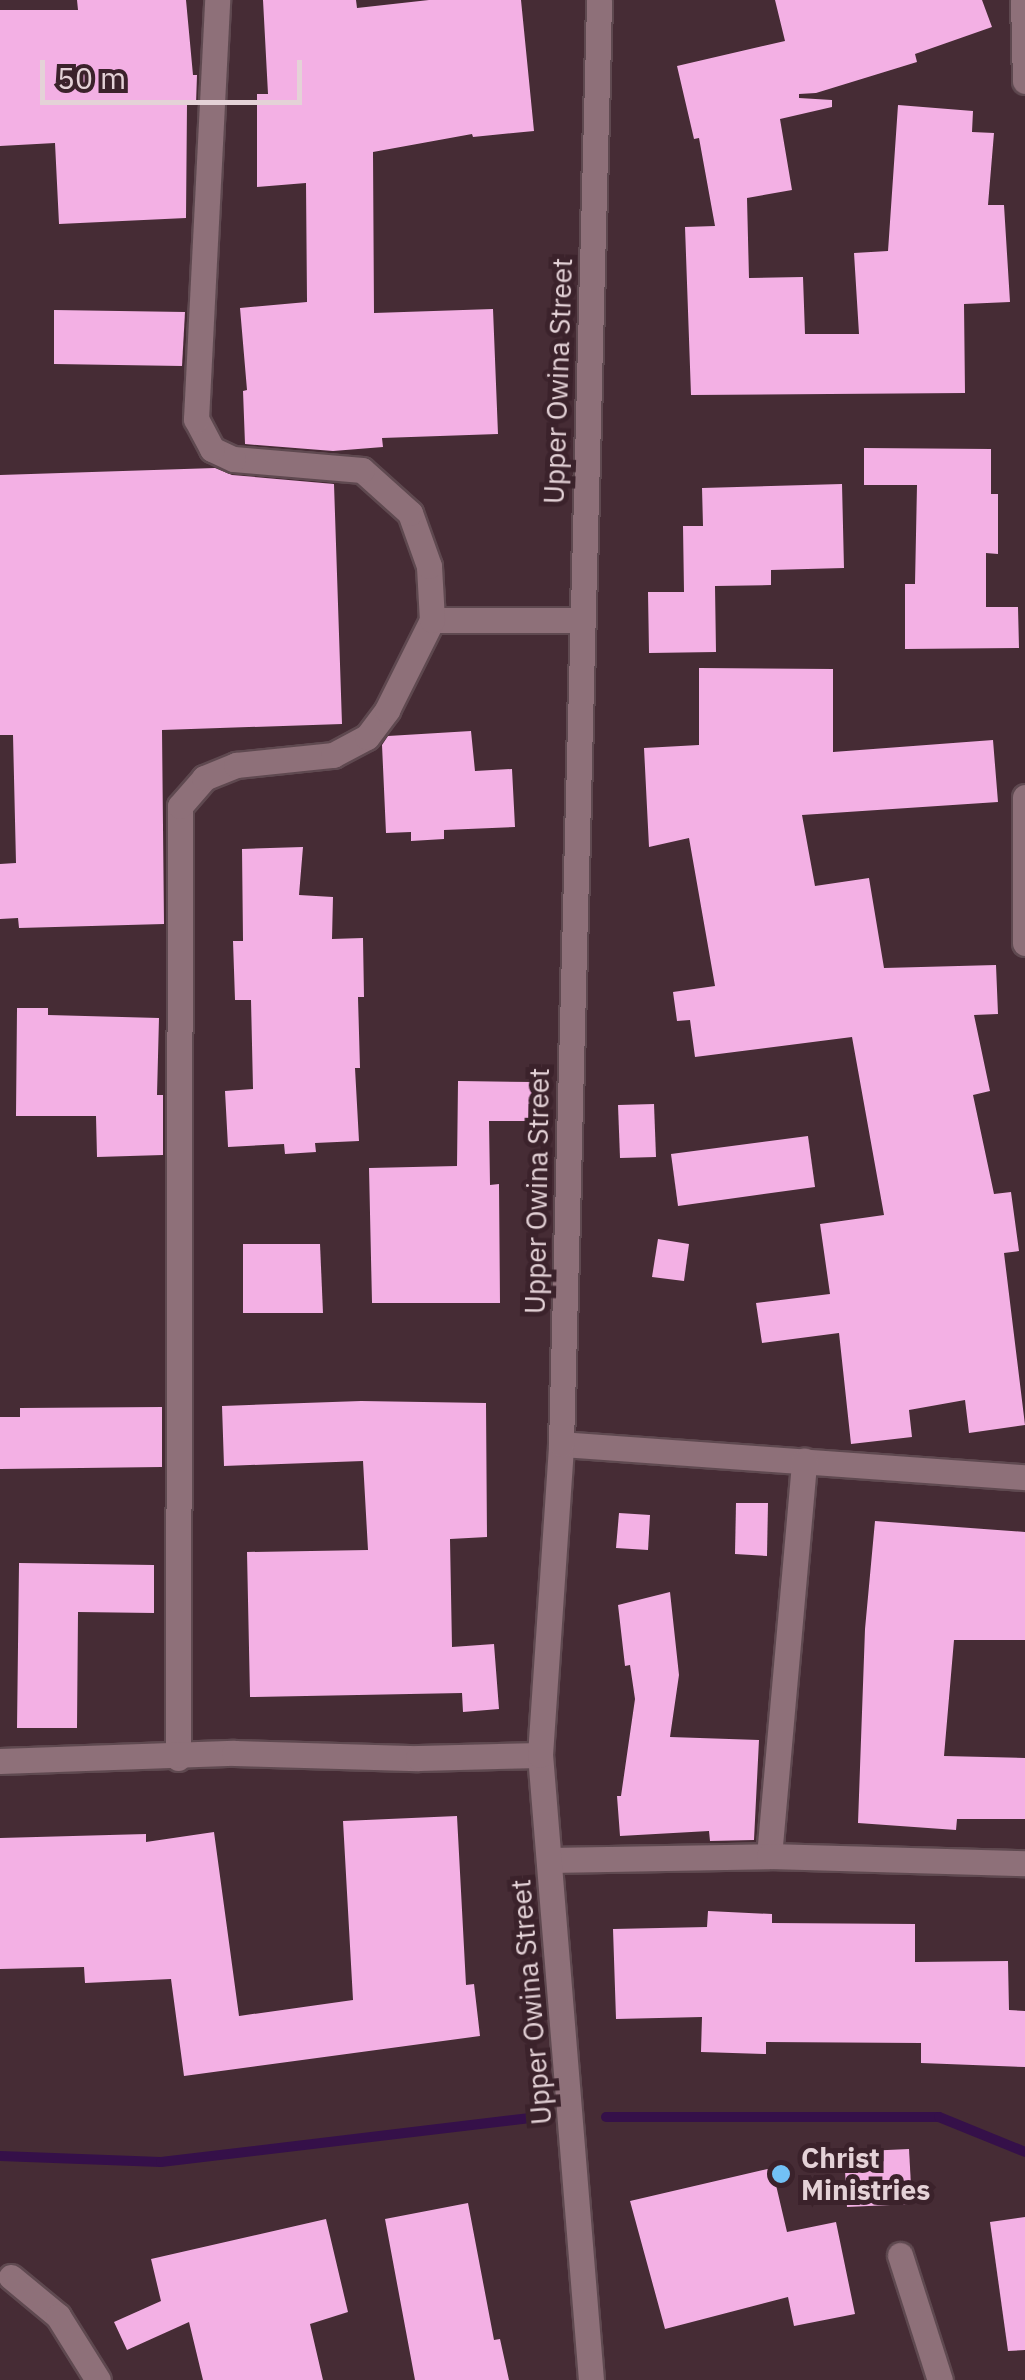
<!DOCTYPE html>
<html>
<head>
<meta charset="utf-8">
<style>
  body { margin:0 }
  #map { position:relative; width:1025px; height:2380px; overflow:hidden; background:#462c35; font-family:"IBM Plex Sans",sans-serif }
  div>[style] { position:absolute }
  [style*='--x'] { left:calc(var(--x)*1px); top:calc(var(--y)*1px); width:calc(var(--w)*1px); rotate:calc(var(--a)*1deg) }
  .stream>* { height:10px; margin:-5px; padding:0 5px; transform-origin:5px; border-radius:5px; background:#351049 }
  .building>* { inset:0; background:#f3b0e4 }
  .roads { filter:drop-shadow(2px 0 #5f4950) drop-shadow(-2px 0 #5f4950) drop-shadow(0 2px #5f4950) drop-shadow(0 -2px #5f4950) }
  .minor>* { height:25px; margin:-12.5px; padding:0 12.5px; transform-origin:12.5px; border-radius:12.5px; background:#8e7079 }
  .dots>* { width:28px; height:28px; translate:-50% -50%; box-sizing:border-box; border:5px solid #3b222b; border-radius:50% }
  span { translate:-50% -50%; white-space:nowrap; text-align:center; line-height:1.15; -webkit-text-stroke:10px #3b222b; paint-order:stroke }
  .street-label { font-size:28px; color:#e4d2d7 }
  .poi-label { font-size:28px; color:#e4d2d7; font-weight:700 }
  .left { translate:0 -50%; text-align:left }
  .scale { position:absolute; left:40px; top:60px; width:262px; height:45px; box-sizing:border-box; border:5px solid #e4d2d7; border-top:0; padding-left:12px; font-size:30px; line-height:35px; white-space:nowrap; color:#e4d2d7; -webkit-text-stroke:8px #3b222b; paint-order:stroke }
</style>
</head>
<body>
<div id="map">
  <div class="stream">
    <i style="--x:606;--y:2117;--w:333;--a:0"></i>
    <i style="--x:939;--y:2117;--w:93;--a:22.1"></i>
    <i style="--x:0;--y:2156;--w:161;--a:2.1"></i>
    <i style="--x:161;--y:2162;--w:372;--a:-6.8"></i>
  </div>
  <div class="building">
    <i style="clip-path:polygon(77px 0,186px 0,193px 75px,197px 75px,196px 104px,187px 104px,186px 218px,59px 224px,55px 143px,0 146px,0 10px,78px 10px)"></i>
    <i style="clip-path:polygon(263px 0,356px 0,357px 8px,429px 0,521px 0,534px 131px,473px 137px,472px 134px,373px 152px,374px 313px,493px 309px,498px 434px,382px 438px,383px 447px,333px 451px,245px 444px,243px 391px,247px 390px,240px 308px,307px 302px,306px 183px,257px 187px,257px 94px,268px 94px)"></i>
    <i style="clip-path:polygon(775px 0,982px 0,992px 27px,915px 54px,917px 62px,816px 93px,799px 94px,799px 98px,832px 100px,832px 107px,780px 119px,792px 190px,747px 198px,749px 278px,803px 277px,805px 334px,859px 334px,854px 253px,888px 251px,898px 105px,973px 111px,972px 132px,994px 133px,988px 205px,1004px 205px,1010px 302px,964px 304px,965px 393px,691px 395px,685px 227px,715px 226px,699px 138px,694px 139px,677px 66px,785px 41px)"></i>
    <i style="clip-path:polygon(54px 310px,185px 312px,182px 366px,54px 364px)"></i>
    <i style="clip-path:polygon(864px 448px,991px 449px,991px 494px,998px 494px,998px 554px,986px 553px,986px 607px,1018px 607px,1019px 648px,905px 649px,905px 584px,915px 584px,917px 485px,864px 485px)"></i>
    <i style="clip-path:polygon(215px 468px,232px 475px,334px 484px,342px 724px,162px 730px,164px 924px,19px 928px,18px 918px,0 919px,0 864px,16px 863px,13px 735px,0 735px,0 475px)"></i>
    <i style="clip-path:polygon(842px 484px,844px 568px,771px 570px,771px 585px,715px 586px,716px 652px,649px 653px,648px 592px,684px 592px,683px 526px,703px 526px,702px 488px)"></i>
    <i style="clip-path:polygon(699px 668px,833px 669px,833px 752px,993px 740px,998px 802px,802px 815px,815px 886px,869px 878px,884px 968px,996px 965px,998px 1014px,974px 1015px,990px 1091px,973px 1095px,994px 1194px,1011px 1192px,1019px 1251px,1004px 1253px,1025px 1425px,969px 1433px,965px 1400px,909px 1410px,912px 1437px,851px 1444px,839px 1333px,762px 1343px,756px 1303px,830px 1294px,820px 1224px,884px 1215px,852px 1037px,695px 1057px,690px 1020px,677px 1021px,673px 992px,715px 986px,689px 838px,649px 847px,644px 748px,699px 745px)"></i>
    <i style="clip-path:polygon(471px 731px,475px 771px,512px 769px,515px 827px,444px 830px,444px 839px,411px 841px,411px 832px,386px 833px,382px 745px,388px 736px)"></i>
    <i style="clip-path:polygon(303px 847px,299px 895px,333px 897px,332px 939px,363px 938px,364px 997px,358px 997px,360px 1068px,355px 1068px,359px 1141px,315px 1143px,316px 1152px,285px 1154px,284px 1144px,228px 1147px,225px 1091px,253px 1089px,251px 1000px,235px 1000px,233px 941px,243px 941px,242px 849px)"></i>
    <i style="clip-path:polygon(17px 1008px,48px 1008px,48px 1015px,159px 1018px,157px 1095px,163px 1095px,163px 1155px,97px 1157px,96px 1116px,16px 1116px)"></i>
    <i style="clip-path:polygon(458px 1081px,532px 1082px,531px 1121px,489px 1121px,490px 1185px,499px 1184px,500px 1303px,372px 1303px,369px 1168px,457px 1166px)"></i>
    <i style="clip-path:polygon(654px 1104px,656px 1157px,620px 1158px,618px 1105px)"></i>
    <i style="clip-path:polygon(808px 1136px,815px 1187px,678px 1206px,671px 1154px)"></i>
    <i style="clip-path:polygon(658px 1239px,689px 1244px,684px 1281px,652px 1277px)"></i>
    <i style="clip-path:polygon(243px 1244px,320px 1244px,323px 1313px,243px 1313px)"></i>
    <i style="clip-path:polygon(361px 1401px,486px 1403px,487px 1537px,450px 1539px,452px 1647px,494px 1644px,499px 1709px,463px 1712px,462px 1693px,250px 1697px,247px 1552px,368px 1550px,363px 1461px,224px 1466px,222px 1406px)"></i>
    <i style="clip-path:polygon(162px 1407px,162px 1467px,0 1469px,0 1417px,20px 1417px,20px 1408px)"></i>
    <i style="clip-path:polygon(736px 1503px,768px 1503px,767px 1556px,735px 1554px)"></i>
    <i style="clip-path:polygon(619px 1513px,650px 1515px,648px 1550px,616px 1548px)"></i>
    <i style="clip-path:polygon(875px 1521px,1025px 1532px,1025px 1640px,954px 1640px,944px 1756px,1025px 1758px,1025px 1819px,957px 1819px,956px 1830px,858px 1823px,865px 1629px)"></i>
    <i style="clip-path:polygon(19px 1563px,154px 1565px,154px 1613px,78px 1612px,77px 1728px,17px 1728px)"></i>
    <i style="clip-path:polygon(670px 1592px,679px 1675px,670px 1737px,759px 1740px,754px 1840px,710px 1841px,709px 1831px,620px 1836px,617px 1796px,621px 1796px,635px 1699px,630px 1665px,625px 1666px,618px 1605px)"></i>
    <i style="clip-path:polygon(457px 1816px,466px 1985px,474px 1984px,480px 2036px,184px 2076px,171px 1979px,85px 1983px,84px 1967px,0 1969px,0 1838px,146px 1834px,146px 1842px,214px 1832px,239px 2016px,353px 2000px,343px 1821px)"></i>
    <i style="clip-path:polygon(708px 1911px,772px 1914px,772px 1923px,915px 1924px,915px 1962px,1008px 1961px,1009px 2010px,1025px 2011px,1025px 2067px,921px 2063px,921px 2043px,766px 2042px,766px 2054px,701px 2052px,702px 2017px,616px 2019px,613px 1929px,707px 1927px)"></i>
    <i style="clip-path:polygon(909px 2149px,912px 2204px,847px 2207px,844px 2152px)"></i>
    <i style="clip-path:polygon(772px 2168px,787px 2232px,836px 2222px,855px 2314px,794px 2326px,788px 2297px,665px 2329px,630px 2201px)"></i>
    <i style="clip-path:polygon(468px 2203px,494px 2340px,500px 2339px,509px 2380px,415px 2380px,385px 2219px)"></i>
    <i style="clip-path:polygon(1025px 2217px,1025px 2350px,1008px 2351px,990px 2222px)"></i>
    <i style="clip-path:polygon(326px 2219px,348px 2312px,310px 2324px,323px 2380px,203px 2380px,189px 2322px,127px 2350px,114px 2322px,161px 2301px,151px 2259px)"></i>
  </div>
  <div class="roads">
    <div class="minor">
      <i style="--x:1023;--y:0;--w:81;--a:88.6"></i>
      <i style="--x:432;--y:620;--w:149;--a:0"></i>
      <i style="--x:1025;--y:797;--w:146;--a:90"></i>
      <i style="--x:561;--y:1444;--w:465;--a:4.1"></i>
      <i style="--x:178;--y:1758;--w:952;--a:-89.88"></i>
      <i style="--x:180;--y:806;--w:37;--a:-49"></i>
      <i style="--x:204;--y:778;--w:35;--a:-22"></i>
      <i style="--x:236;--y:765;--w:98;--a:-5.9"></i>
      <i style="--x:333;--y:755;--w:38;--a:-28"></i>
      <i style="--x:367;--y:737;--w:34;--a:-53"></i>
      <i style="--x:387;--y:710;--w:101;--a:-63.4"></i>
      <i style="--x:432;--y:620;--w:54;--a:-93.2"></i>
      <i style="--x:429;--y:566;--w:56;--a:-109.7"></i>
      <i style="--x:410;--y:513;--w:64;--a:-138.1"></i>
      <i style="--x:362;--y:470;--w:129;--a:-175.1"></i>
      <i style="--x:233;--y:459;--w:23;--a:-155"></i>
      <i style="--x:212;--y:449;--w:34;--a:-118"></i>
      <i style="--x:196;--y:419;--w:420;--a:-87.1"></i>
      <i style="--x:0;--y:1761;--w:234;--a:-2"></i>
      <i style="--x:234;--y:1753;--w:184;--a:1.6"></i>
      <i style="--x:418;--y:1758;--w:122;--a:-1.4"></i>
      <i style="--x:769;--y:1856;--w:397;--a:-84.9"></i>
      <i style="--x:549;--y:1860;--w:220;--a:-1"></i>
      <i style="--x:769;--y:1856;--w:256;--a:1.6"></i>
      <i style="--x:900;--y:2255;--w:131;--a:72.3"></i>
      <i style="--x:11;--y:2277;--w:61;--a:39.7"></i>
      <i style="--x:58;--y:2316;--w:75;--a:58"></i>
      <i style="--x:591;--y:2380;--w:627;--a:-94.66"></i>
      <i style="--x:540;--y:1755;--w:312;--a:-86.1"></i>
      <i style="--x:561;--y:1444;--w:1444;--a:-88.49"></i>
    </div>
  </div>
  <div class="dots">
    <i style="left:781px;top:2174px;background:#72c1f5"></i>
  </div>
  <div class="street-label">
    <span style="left:558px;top:381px;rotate:-88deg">Upper Owina Street</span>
    <span style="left:537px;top:1191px;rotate:-89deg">Upper Owina Street</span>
    <span style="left:531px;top:2002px;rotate:-95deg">Upper Owina Street</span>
  </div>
  <div class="poi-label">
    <span class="left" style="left:801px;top:2174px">Christ<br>Ministries</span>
  </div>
  <div class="scale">50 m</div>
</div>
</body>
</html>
